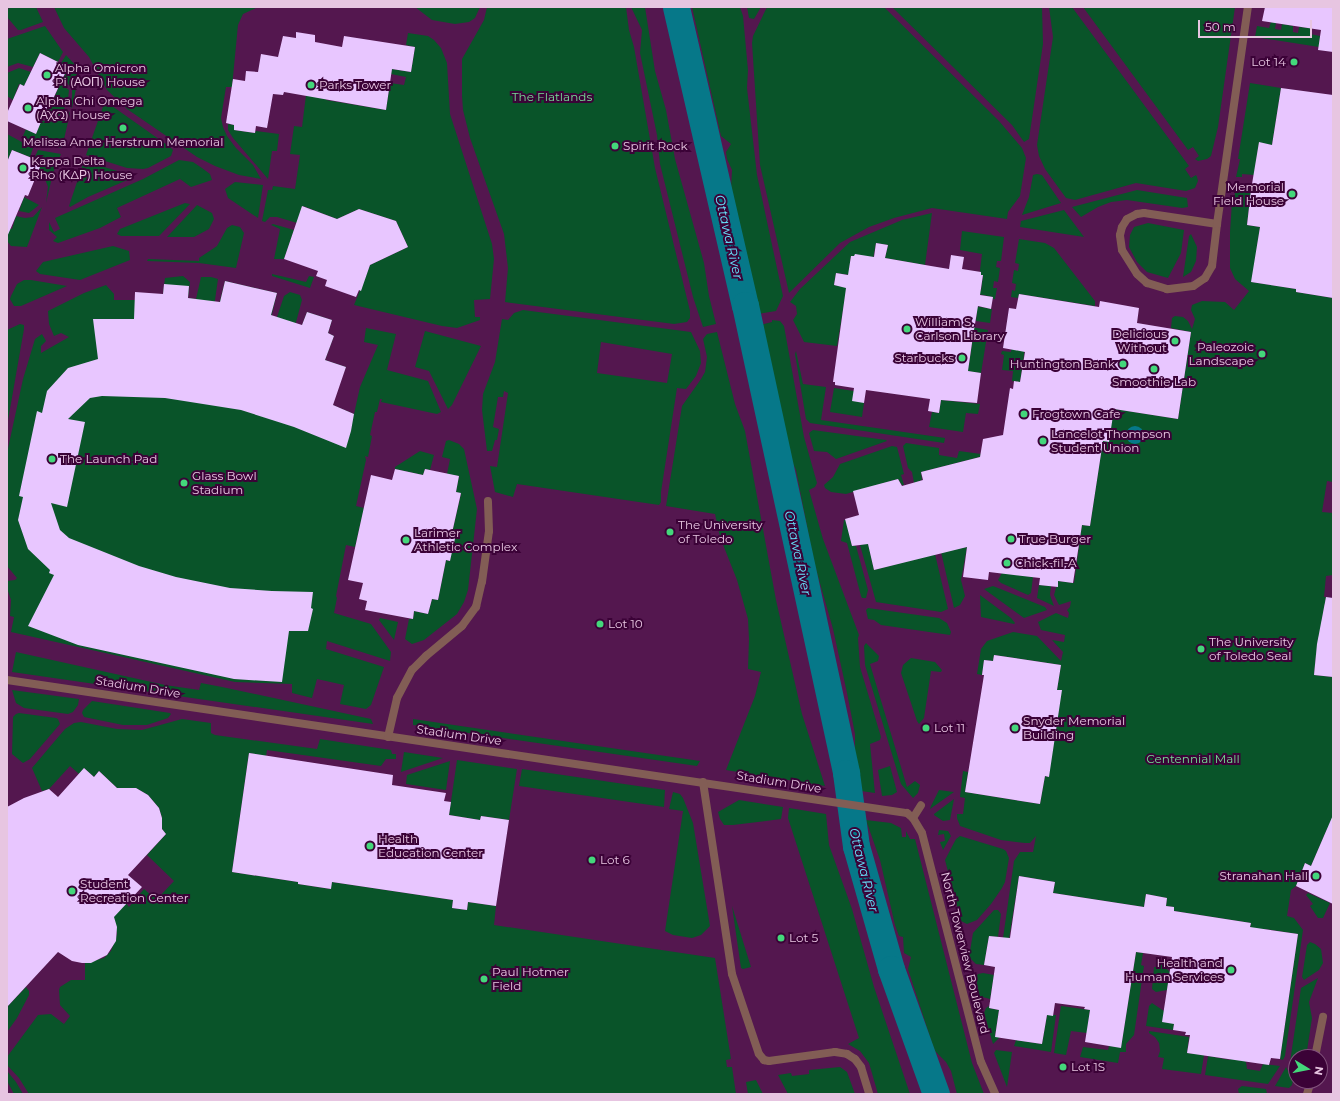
<!DOCTYPE html>
<html>
<head>
<meta charset="utf-8">
<style>
  body { margin:0 }
  #map { position:relative; width:1340px; height:1101px; overflow:hidden; background:#460e42; font-family:Montserrat,sans-serif }
  div>[style] { position:absolute }
  [style*='--x'] { left:calc(var(--x)*1px); top:calc(var(--y)*1px); width:calc(var(--w)*1px); rotate:calc(var(--a)*1deg) }
  .built>* { inset:0; background:#54174f }
  .green>* { inset:0; background:#095429 }
  .water>* { inset:0; background:#067889 }
  .round { border-radius:50% }
  .river>* { height:27px; margin:-13.5px; padding:0 13.5px; transform-origin:13.5px; border-radius:13.5px; background:#067889 }
  .building>* { inset:0; background:#e8c6ff }
  .minor>* { height:8px; margin:-4px; padding:0 4px; transform-origin:4px; border-radius:4px; background:#825d55 }
  .dots>* { width:11px; height:11px; translate:-50% -50%; box-sizing:border-box; border:2px solid #3b0237; border-radius:50% }
  span { translate:-50% -50%; white-space:nowrap; text-align:center; line-height:1.15; -webkit-text-stroke:4px #3b0237; paint-order:stroke }
  .poi-label { font-size:12px; color:#e7c5e1 }
  .right { translate:-100% -50%; text-align:right }
  .left { translate:0 -50%; text-align:left }
  .park-label { font-size:12px; color:#77df96 }
  .street-label { font-size:12px; color:#e7c5e1 }
  .water-label { font-size:13px; color:#66e2fa; font-style:italic }
  .frame { position:absolute; inset:0; border:8px solid #e7c5e1; pointer-events:none }
  .north { position:absolute; left:1288px; top:1049px; width:40px; height:40px; box-sizing:border-box; background:#3b0237; border:1px solid #80507b; border-radius:50%; rotate:100deg; font-size:11px; font-weight:700; line-height:16px; text-align:center; color:#e7c5e1 }
  .north::after { content:''; display:block; margin:auto; width:14px; height:18px; background:#44d77b; clip-path:polygon(50% 0,100% 100%,50% 72%,0 100%) }
  .scale { position:absolute; left:1198px; top:20px; width:114px; height:18px; box-sizing:border-box; border:2px solid #e7c5e1; border-top:0; padding-left:5px; font-size:12px; line-height:14px; white-space:nowrap; color:#e7c5e1; -webkit-text-stroke:3px #3b0237; paint-order:stroke }
</style>
</head>
<body>
<div id="map">
  <div class="built">
    <i style="clip-path:polygon(evenodd,7px 7px,1333px 7px,1333px 1094px,7px 1094px,7px 7px,1296px 1057px,1320px 1057px,1320px 1081px,1296px 1081px,1296px 1057px)"></i>
  </div>
  <div class="green">
    <i style="clip-path:polygon(13px 7px,36px 7px,43px 22px,21px 30px,18px 30px,7px 17px,7px 9px)"></i>
    <i style="clip-path:polygon(54px 7px,258px 7px,243px 14px,238px 25px,232px 87px,226px 87px,221px 118px,223px 127px,227px 136px,236px 148px,253px 165px,261px 179px,239px 175px,215px 166px,197px 157px,127px 109px,107px 90px,89px 57px,64px 28px)"></i>
    <i style="clip-path:polygon(415px 7px,480px 7px,475px 18px,469px 22px,455px 24px,432px 20px)"></i>
    <i style="clip-path:polygon(487px 7px,626px 7px,629px 30px,634px 47px,655px 168px,690px 311px,690px 318px,687px 322px,674px 324px,505px 302px,508px 268px,504px 234px,470px 138px,463px 110px,462px 96px,462px 59px,484px 20px)"></i>
    <i style="clip-path:polygon(631px 7px,645px 7px,655px 71px,666px 110px,675px 159px,704px 263px,709px 296px,716px 324px,703px 327px,693px 297px,660px 164px,657px 135px,640px 53px,642px 30px)"></i>
    <i style="clip-path:polygon(692px 7px,740px 7px,743px 16px,748px 70px,747px 88px,757px 175px,783px 296px,776px 311px,758px 314px,755px 294px,750px 280px,742px 270px,738px 249px,742px 244px,731px 189px,732px 170px,727px 159px,726px 152px,731px 144px,721px 136px)"></i>
    <i style="clip-path:polygon(747px 7px,761px 7px,754px 19px,749px 18px)"></i>
    <i style="clip-path:polygon(767px 7px,884px 7px,999px 121px,1022px 148px,1026px 158px,1020px 196px,1008px 212px,1007px 219px,932px 208px,894px 218px,869px 227px,840px 243px,789px 293px,760px 165px,752px 43px,753px 36px)"></i>
    <i style="clip-path:polygon(892px 7px,1042px 7px,1043px 44px,1029px 139px,1024px 142px,1012px 125px)"></i>
    <i style="clip-path:polygon(1049px 7px,1072px 7px,1189px 166px,1185px 169px,1191px 178px,1196px 175px,1197px 177px,1198px 181px,1195px 188px,1186px 191px,1136px 183px,1075px 200px,1066px 198px,1045px 169px,1039px 156px,1037px 145px,1053px 37px)"></i>
    <i style="clip-path:polygon(1083px 7px,1235px 7px,1218px 127px,1211px 156px,1207px 159px,1198px 161px,1195px 159px,1199px 156px,1193px 147px,1188px 150px)"></i>
    <i style="clip-path:polygon(1271px 22px,1276px 23px,1275px 29px,1281px 30px,1282px 24px,1293px 26px,1293px 32px,1298px 33px,1299px 27px,1310px 28px,1310px 34px,1320px 36px,1319px 47px,1255px 37px,1257px 26px,1269px 28px)"></i>
    <i style="clip-path:polygon(45px 26px,63px 52px,58px 62px,40px 53px,33px 67px,18px 63px,7px 67px,7px 39px)"></i>
    <i style="clip-path:polygon(408px 33px,428px 36px,434px 40px,441px 48px,447px 63px,450px 114px,492px 244px,494px 259px,490px 299px,474px 300px,475px 317px,480px 317px,480px 320px,457px 328px,442px 326px,354px 305px,370px 265px,408px 247px,396px 221px,359px 209px,337px 219px,303px 206px,297px 223px,277px 217px,270px 217px,265px 222px,262px 221px,268px 190px,272px 190px,273px 186px,295px 189px,300px 155px,290px 154px,294px 126px,302px 127px,306px 95px,326px 98px,326px 100px,386px 110px,390px 83px,404px 85px,406px 77px,391px 74px,392px 69px,411px 72px,415px 47px,406px 45px)"></i>
    <i style="clip-path:polygon(66px 55px,77px 67px,79px 74px,72px 108px,69px 106px,72px 97px,72px 88px,63px 79px,68px 67px,61px 63px)"></i>
    <i style="clip-path:polygon(19px 68px,31px 72px,24px 86px,19px 84px,13px 100px,7px 96px,7px 73px)"></i>
    <i style="clip-path:polygon(1250px 83px,1281px 88px,1272px 145px,1259px 143px,1254px 175px,1242px 174px,1242px 177px,1236px 177px,1240px 159px,1238px 159px)"></i>
    <i style="clip-path:polygon(60px 84px,69px 90px,68px 99px,66px 105px,54px 98px)"></i>
    <i style="clip-path:polygon(50px 100px,65px 108px,59px 116px,53px 117px,44px 115px)"></i>
    <i style="clip-path:polygon(105px 101px,170px 147px,173px 150px,171px 156px,148px 168px,143px 169px,127px 168px,86px 155px)"></i>
    <i style="clip-path:polygon(67px 110px,70px 113px,62px 148px,40px 145px,23px 136px,26px 129px,36px 134px,41px 120px,49px 122px,59px 120px)"></i>
    <i style="clip-path:polygon(228px 124px,235px 125px,234px 130px,255px 133px,256px 131px,279px 134px,277px 151px,272px 151px,268px 179px,233px 138px,228px 130px)"></i>
    <i style="clip-path:polygon(7px 134px,33px 148px,30px 157px,12px 150px,7px 162px)"></i>
    <i style="clip-path:polygon(38px 150px,61px 154px,53px 173px,46px 203px,48px 187px,45px 179px,37px 174px,42px 162px,34px 159px)"></i>
    <i style="clip-path:polygon(179px 160px,193px 162px,202px 168px,210px 174px,212px 180px,191px 187px,180px 179px,117px 208px,121px 217px,100px 228px,58px 243px,53px 241px,57px 237px,49px 230px,49px 222px,54px 232px,60px 229px,55px 218px,143px 179px)"></i>
    <i style="clip-path:polygon(84px 161px,131px 175px,132px 178px,88px 197px,70px 207px,69px 206px)"></i>
    <i style="clip-path:polygon(1037px 174px,1042px 175px,1061px 203px,1022px 215px,1029px 197px,1033px 175px)"></i>
    <i style="clip-path:polygon(235px 182px,263px 185px,258px 218px,228px 198px,225px 189px)"></i>
    <i style="clip-path:polygon(1235px 184px,1240px 185px,1240px 189px,1251px 190px,1247px 225px,1260px 227px,1252px 282px,1296px 289px,1296px 292px,1333px 298px,1333px 482px,1327px 481px,1322px 512px,1333px 513px,1333px 575px,1326px 576px,1324px 597px,1326px 597px,1316px 656px,1314px 675px,1333px 677px,1333px 829px,1327px 829px,1311px 866px,1305px 863px,1296px 886px,1291px 890px,1287px 916px,1294px 918px,1303px 930px,1285px 1056px,1283px 1060px,1280px 1059px,1298px 934px,1265px 929px,1248px 939px,1251px 923px,1174px 911px,1174px 907px,1166px 906px,1167px 898px,1146px 894px,1144px 907px,1053px 893px,1055px 882px,1019px 876px,1009px 939px,1003px 938px,1014px 861px,1020px 852px,1033px 852px,1036px 836px,1030px 843px,1025px 843px,1001px 840px,960px 826px,957px 818px,957px 814px,963px 814px,965px 798px,960px 797px,963px 771px,968px 772px,965px 792px,1040px 804px,1045px 776px,1048px 777px,1061px 690px,1057px 690px,1061px 665px,994px 655px,993px 661px,984px 660px,982px 675px,977px 674px,981px 649px,987px 641px,1013px 632px,1037px 636px,1061px 661px,1063px 652px,1052px 640px,1064px 642px,1065px 635px,1041px 630px,1038px 622px,1056px 613px,1068px 618px,1069px 613px,1067px 610px,1070px 607px,1071px 601px,1059px 605px,1054px 595px,1058px 581px,1074px 583px,1082px 525px,1090px 526px,1103px 440px,1096px 406px,1178px 419px,1191px 332px,1171px 328px,1172px 318px,1175px 316px,1183px 317px,1188px 321px,1192px 329px,1195px 319px,1191px 310px,1192px 305px,1202px 301px,1225px 302px,1234px 310px,1249px 291px,1235px 279px,1230px 268px,1230px 232px,1232px 202px,1234px 202px,1235px 192px,1234px 192px)"></i>
    <i style="clip-path:polygon(1137px 190px,1187px 198px,1188px 207px,1182px 208px,1127px 200px,1111px 202px,1098px 207px,1081px 217px,1072px 207px)"></i>
    <i style="clip-path:polygon(24px 197px,39px 205px,29px 213px,19px 211px)"></i>
    <i style="clip-path:polygon(185px 203px,190px 204px,159px 236px,121px 236px,117px 234px,120px 229px)"></i>
    <i style="clip-path:polygon(197px 205px,212px 213px,214px 219px,209px 229px,194px 237px,167px 237px)"></i>
    <i style="clip-path:polygon(42px 207px,27px 247px,11px 246px,7px 241px,7px 227px,12px 229px,16px 216px,25px 218px,33px 217px)"></i>
    <i style="clip-path:polygon(1064px 210px,1084px 237px,1020px 227px,1021px 221px)"></i>
    <i style="clip-path:polygon(932px 213px,925px 265px,885px 258px,888px 245px,876px 243px,873px 259px,851px 256px,849px 271px,850px 275px,836px 273px,834px 285px,849px 288px,846px 292px,837px 346px,804px 342px,793px 320px,797px 314px,796px 306px,790px 302px,800px 289px,850px 242px,902px 220px)"></i>
    <i style="clip-path:polygon(1148px 223px,1184px 230px,1181px 253px,1168px 278px,1147px 272px,1137px 262px,1129px 247px,1130px 235px,1134px 227px)"></i>
    <i style="clip-path:polygon(273px 224px,294px 230px,284px 259px,274px 259px,280px 229px,271px 225px)"></i>
    <i style="clip-path:polygon(232px 225px,240px 227px,244px 233px,236px 268px,199px 263px,147px 261px,148px 259px,199px 261px,199px 258px,217px 246px,227px 228px)"></i>
    <i style="clip-path:polygon(962px 231px,1004px 237px,1001px 261px,997px 261px,996px 267px,1000px 268px,998px 282px,994px 281px,993px 288px,997px 288px,995px 299px,993px 299px,993px 297px,978px 294px,978px 291px,981px 291px,983px 275px,981px 275px,980px 270px,982px 254px,960px 250px)"></i>
    <i style="clip-path:polygon(1191px 234px,1197px 247px,1196px 261px,1191px 272px,1183px 277px,1189px 236px)"></i>
    <i style="clip-path:polygon(1019px 239px,1045px 243px,1054px 248px,1095px 301px,1095px 306px,1019px 294px,1018px 298px,1011px 297px,1012px 290px,1015px 291px,1016px 284px,1012px 283px,1014px 270px,1018px 271px,1019px 264px,1015px 263px)"></i>
    <i style="clip-path:polygon(113px 246px,129px 251px,130px 260px,80px 280px,40px 274px,36px 271px,43px 262px)"></i>
    <i style="clip-path:polygon(272px 274px,306px 282px,309px 276px,314px 277px,310px 288px,272px 276px)"></i>
    <i style="clip-path:polygon(183px 276px,190px 282px,188px 298px,196px 299px,201px 277px,211px 277px,218px 279px,214px 307px,218px 308px,225px 281px,277px 293px,271px 318px,276px 320px,284px 296px,290px 292px,300px 295px,302px 300px,295px 326px,301px 328px,307px 312px,332px 320px,328px 333px,334px 336px,325px 360px,346px 367px,330px 404px,354px 414px,360px 387px,378px 345px,364px 342px,366px 328px,396px 334px,387px 370px,428px 381px,441px 412px,437px 414px,381px 402px,382px 399px,380px 399px,377px 412px,375px 412px,370px 435px,372px 436px,368px 457px,365px 456px,366px 460px,356px 506px,364px 508px,355px 547px,346px 545px,336px 596px,337px 598px,334px 613px,371px 624px,391px 652px,390px 661px,327px 641px,326px 649px,384px 667px,371px 705px,366px 709px,340px 704px,344px 685px,317px 679px,312px 698px,292px 693px,292px 684px,235px 682px,11px 632px,14px 617px,10px 616px,11px 600px,7px 588px,7px 581px,15px 580px,17px 578px,7px 566px,7px 453px,23px 379px,35px 339px,42px 334px,46px 341px,41px 346px,41px 353px,69px 337px,61px 333px,54px 336px,49px 324px,48px 311px,84px 293px,106px 285px,114px 294px,114px 300px,162px 300px,165px 278px)"></i>
    <i style="clip-path:polygon(24px 280px,31px 280px,67px 286px,21px 306px,14px 306px,10px 299px,11px 296px,17px 284px)"></i>
    <i style="clip-path:polygon(975px 306px,992px 309px,990px 323px,976px 321px,977px 312px,974px 311px)"></i>
    <i style="clip-path:polygon(evenodd,523px 310px,691px 332px,700px 351px,701px 363px,696px 376px,686px 389px,677px 388px,661px 492px,661px 502px,659px 505px,517px 484px,513px 497px,495px 492px,490px 466px,497px 467px,508px 393px,504px 391px,503px 397px,498px 397px,493px 427px,499px 429px,497px 440px,495px 440px,492px 451px,487px 451px,482px 410px,483px 394px,495px 362px,502px 319px,508px 320px,514px 313px,523px 310px,601px 342px,672px 354px,667px 383px,597px 373px,601px 342px)"></i>
    <i style="clip-path:polygon(772px 320px,780px 321px,784px 326px,804px 437px,817px 483px,815px 487px,809px 490px,823px 539px,859px 635px,858px 638px,860px 667px,881px 737px,880px 740px,870px 744px,875px 793px,861px 791px,855px 753px,855px 734px,847px 693px,833px 629px,814px 562px,796px 470px,790px 457px,779px 414px,773px 371px,767px 356px,760px 325px,772px 322px)"></i>
    <i style="clip-path:polygon(20px 324px,24px 325px,24px 329px,7px 426px,7px 330px)"></i>
    <i style="clip-path:polygon(972px 327px,988px 330px,981px 373px,965px 371px,969px 364px,974px 331px)"></i>
    <i style="clip-path:polygon(425px 331px,481px 346px,452px 405px,448px 409px,429px 371px,415px 367px)"></i>
    <i style="clip-path:polygon(717px 332px,735px 404px,745px 431px,776px 600px,802px 714px,825px 786px,726px 770px,755px 696px,761px 672px,748px 669px,749px 639px,748px 619px,737px 580px,720px 537px,715px 514px,666px 506px,682px 406px,701px 379px,705px 372px,707px 357px,703px 339px,707px 334px)"></i>
    <i style="clip-path:polygon(1012px 339px,1026px 341px,1020px 382px,1012px 381px,1013px 371px,1002px 370px,1004px 355px,1001px 354px,1002px 351px,1011px 352px)"></i>
    <i style="clip-path:polygon(796px 351px,803px 384px,826px 387px,821px 420px,945px 438px,944px 443px,810px 423px,806px 419px,795px 354px)"></i>
    <i style="clip-path:polygon(834px 388px,854px 391px,864px 403px,862px 417px,830px 412px)"></i>
    <i style="clip-path:polygon(941px 400px,980px 404px,978px 414px,966px 413px,963px 432px,929px 427px,932px 412px,939px 413px)"></i>
    <i style="clip-path:polygon(813px 430px,886px 440px,887px 441px,836px 459px,827px 452px,814px 451px,809px 433px)"></i>
    <i style="clip-path:polygon(449px 440px,459px 444px,464px 449px,477px 509px,468px 590px,464px 602px,457px 614px,424px 640px,412px 644px,405px 639px,409px 619px,413px 619px,414px 611px,428px 614px,432px 599px,438px 600px,446px 560px,450px 561px,452px 533px,461px 494px,456px 492px,459px 476px,447px 474px,450px 459px,442px 457px,446px 441px)"></i>
    <i style="clip-path:polygon(906px 443px,939px 448px,939px 455px,957px 458px,959px 451px,981px 454px,980px 457px,921px 472px,922px 480px,914px 483px,912px 472px,908px 468px,903px 446px)"></i>
    <i style="clip-path:polygon(892px 446px,897px 447px,904px 474px,901px 475px,904px 485px,902px 485px,898px 479px,846px 494px,831px 492px,825px 488px,824px 485px,833px 477px,840px 464px)"></i>
    <i style="clip-path:polygon(420px 451px,434px 455px,430px 470px,425px 469px,423px 475px,395px 469px,395px 467px)"></i>
    <i style="clip-path:polygon(844px 520px,846px 520px,852px 546px,856px 546px,868px 590px,866px 598px,862px 598px,861px 596px,847px 543px,841px 541px)"></i>
    <i style="clip-path:polygon(868px 543px,874px 570px,935px 554px,948px 609px,941px 612px,876px 602px,860px 545px)"></i>
    <i style="clip-path:polygon(967px 547px,961px 580px,965px 596px,960px 605px,954px 608px,941px 552px)"></i>
    <i style="clip-path:polygon(1002px 573px,1033px 577px,1031px 593px,1028px 595px,1001px 583px,998px 580px)"></i>
    <i style="clip-path:polygon(1039px 585px,1051px 586px,1050px 595px,1054px 606px,1037px 598px)"></i>
    <i style="clip-path:polygon(993px 586px,1045px 607px,1047px 610px,1024px 618px,984px 589px)"></i>
    <i style="clip-path:polygon(980px 595px,1011px 618px,1015px 623px,1014px 624px,981px 617px)"></i>
    <i style="clip-path:polygon(868px 608px,939px 618px,947px 623px,951px 632px,950px 635px,881px 625px,874px 620px,868px 619px,866px 610px)"></i>
    <i style="clip-path:polygon(380px 618px,398px 622px,394px 640px,379px 620px)"></i>
    <i style="clip-path:polygon(866px 643px,879px 656px,878px 661px,870px 664px,907px 787px,915px 781px,920px 785px,918px 793px,913px 798px,901px 784px,865px 665px,864px 646px)"></i>
    <i style="clip-path:polygon(16px 652px,165px 685px,199px 690px,201px 683px,222px 687px,371px 719px,373px 724px,12px 672px)"></i>
    <i style="clip-path:polygon(911px 658px,935px 662px,942px 670px,941px 672px,931px 671px,924px 718px,919px 724px,917px 721px,901px 673px,903px 665px)"></i>
    <i style="clip-path:polygon(12px 690px,79px 699px,78px 705px,73px 712px,68px 714px,24px 708px,16px 703px)"></i>
    <i style="clip-path:polygon(92px 701px,170px 713px,171px 714px,168px 718px,147px 725px,123px 725px,84px 717px,82px 713px,83px 710px)"></i>
    <i style="clip-path:polygon(19px 713px,56px 718px,58px 719px,60px 724px,30px 759px,23px 763px,12px 754px,13px 717px,16px 714px)"></i>
    <i style="clip-path:polygon(182px 719px,211px 723px,211px 733px,215px 735px,317px 749px,320px 739px,391px 750px,392px 754px,396px 754px,396px 759px,386px 759px,381px 766px,267px 750px,266px 756px,249px 753px,232px 872px,298px 882px,298px 884px,330px 889px,332px 882px,453px 900px,452px 908px,467px 910px,468px 902px,496px 906px,494px 925px,715px 958px,731px 1059px,726px 1060px,727px 1067px,732px 1067px,736px 1094px,29px 1094px,19px 1078px,7px 1065px,7px 1057px,38px 1015px,51px 1014px,64px 1024px,70px 1016px,60px 1005px,59px 990px,60px 987px,71px 980px,85px 980px,85px 963px,104px 958px,111px 951px,117px 934px,112px 914px,126px 903px,129px 907px,144px 889px,152px 896px,160px 896px,174px 881px,147px 855px,166px 834px,162px 829px,162px 818px,159px 808px,148px 795px,136px 788px,117px 788px,99px 771px,94px 777px,84px 768px,79px 774px,70px 766px,49px 789px,42px 791px,32px 768px,65px 729px,74px 723px,81px 722px,117px 729px,142px 730px)"></i>
    <i style="clip-path:polygon(413px 719px,700px 761px,697px 766px,413px 725px)"></i>
    <i style="clip-path:polygon(404px 752px,443px 758px,401px 772px)"></i>
    <i style="clip-path:polygon(457px 760px,517px 769px,509px 820px,481px 816px,480px 820px,449px 815px)"></i>
    <i style="clip-path:polygon(450px 761px,446px 790px,406px 784px,407px 775px)"></i>
    <i style="clip-path:polygon(890px 766px,897px 792px,892px 795px,882px 796px,878px 770px)"></i>
    <i style="clip-path:polygon(522px 769px,665px 790px,664px 807px,519px 786px)"></i>
    <i style="clip-path:polygon(939px 790px,954px 792px,930px 809px,931px 806px)"></i>
    <i style="clip-path:polygon(673px 792px,680px 794px,683px 798px,693px 823px,710px 926px,701px 935px,692px 938px,673px 935px,665px 931px,683px 811px,669px 809px)"></i>
    <i style="clip-path:polygon(954px 799px,950px 820px,943px 821px,934px 815px,934px 814px)"></i>
    <i style="clip-path:polygon(739px 800px,783px 807px,781px 819px,733px 825px,724px 825px,720px 819px,718px 812px)"></i>
    <i style="clip-path:polygon(789px 808px,826px 814px,829px 845px,852px 909px,874px 987px,910px 1094px,878px 1094px,869px 1063px,860px 1051px,848px 1044px,859px 1038px,788px 818px)"></i>
    <i style="clip-path:polygon(866px 820px,891px 823px,901px 828px,902px 837px,906px 837px,906px 831px,910px 839px,915px 839px,972px 1063px,984px 1094px,957px 1094px,951px 1071px,946px 1062px,935px 1051px,932px 1043px,908px 969px,911px 957px,904px 953px,903px 937px,899px 936px,895px 925px,880px 860px)"></i>
    <i style="clip-path:polygon(939px 830px,948px 831px,951px 836px,943px 850px,940px 842px,945px 841px,944px 834px,938px 835px)"></i>
    <i style="clip-path:polygon(960px 836px,1003px 849px,1006px 851px,1009px 858px,1005px 882px,1002px 888px,991px 904px,977px 920px,967px 924px,961px 921px,945px 860px,956px 839px)"></i>
    <i style="clip-path:polygon(1308px 893px,1330px 903px,1323px 918px,1318px 918px,1310px 906px,1313px 904px,1306px 895px)"></i>
    <i style="clip-path:polygon(732px 906px,751px 967px,743px 969px,741px 968px)"></i>
    <i style="clip-path:polygon(994px 910px,998px 910px,1001px 914px,998px 937px,989px 936px,984px 965px,976px 964px,969px 957px,973px 933px)"></i>
    <i style="clip-path:polygon(1310px 942px,1315px 944px,1321px 949px,1323px 963px,1319px 970px,1304px 980px,1302px 977px,1307px 945px)"></i>
    <i style="clip-path:polygon(1136px 952px,1143px 953px,1141px 965px,1144px 966px,1134px 1035px,1126px 1044px,1126px 1052px,1120px 1052px,1118px 1063px,1080px 1057px,1083px 1047px,1108px 1050px,1109px 1046px,1121px 1047px)"></i>
    <i style="clip-path:polygon(1158px 961px,1170px 972px,1167px 990px,1156px 992px,1152px 989px,1154px 967px,1157px 967px)"></i>
    <i style="clip-path:polygon(983px 973px,994px 975px,990px 999px,979px 996px,976px 977px,978px 974px)"></i>
    <i style="clip-path:polygon(1318px 978px,1309px 1002px,1312px 1018px,1306px 1057px,1296px 1057px,1296px 1072px,1290px 1062px,1301px 988px)"></i>
    <i style="clip-path:polygon(26px 987px,29px 991px,29px 995px,17px 1018px,7px 1032px,7px 1007px)"></i>
    <i style="clip-path:polygon(1152px 1003px,1164px 1011px,1174px 1024px,1173px 1030px,1146px 1026px,1149px 1006px)"></i>
    <i style="clip-path:polygon(989px 1006px,989px 1008px,999px 1010px,995px 1036px,1000px 1037px,993px 1044px,984px 1013px,986px 1008px)"></i>
    <i style="clip-path:polygon(1061px 1006px,1090px 1010px,1087px 1033px,1071px 1031px,1066px 1055px,1054px 1053px)"></i>
    <i style="clip-path:polygon(1047px 1015px,1056px 1015px,1051px 1052px,1014px 1046px,1016px 1040px,1042px 1044px)"></i>
    <i style="clip-path:polygon(1149px 1031px,1189px 1037px,1187px 1053px,1204px 1055px,1201px 1074px,1162px 1069px,1164px 1058px,1158px 1057px,1160px 1051px,1159px 1043px,1155px 1037px,1149px 1033px)"></i>
    <i style="clip-path:polygon(996px 1050px,1012px 1052px,1007px 1087px,994px 1053px)"></i>
    <i style="clip-path:polygon(1231px 1053px,1246px 1062px,1247px 1069px,1260px 1071px,1263px 1064px,1280px 1066px,1268px 1084px,1205px 1075px,1208px 1056px,1230px 1060px)"></i>
    <i style="clip-path:polygon(840px 1067px,847px 1072px,855px 1094px,788px 1094px,778px 1075px,791px 1073px,792px 1076px,809px 1074px,809px 1070px)"></i>
    <i style="clip-path:polygon(1286px 1067px,1293px 1080px,1292px 1085px,1289px 1088px,1275px 1086px)"></i>
    <i style="clip-path:polygon(7px 1071px,16px 1082px,23px 1094px,14px 1094px,7px 1081px)"></i>
    <i style="clip-path:polygon(756px 1080px,763px 1094px,748px 1094px,746px 1082px)"></i>
    <i style="clip-path:polygon(1242px 1086px,1266px 1089px,1267px 1094px,1239px 1094px,1238px 1089px)"></i>
  </div>
  <div class="water">
    <i class="round" style="left:1126px;top:426px;width:18px;height:18px"></i>
  </div>
  <div class="river">
    <i style="--x:676;--y:7;--w:306;--a:77"></i>
    <i style="--x:745;--y:305;--w:479;--a:77.8"></i>
    <i style="--x:846;--y:773;--w:74;--a:82.2"></i>
    <i style="--x:856;--y:846;--w:128;--a:74.1"></i>
    <i style="--x:891;--y:969;--w:133;--a:70.2"></i>
  </div>
  <div class="building">
    <i style="clip-path:polygon(1265px 7px,1333px 7px,1333px 52px,1318px 50px,1321px 30px,1262px 21px)"></i>
    <i style="clip-path:polygon(296px 32px,315px 35px,315px 42px,342px 47px,344px 36px,415px 47px,411px 72px,392px 69px,386px 110px,284px 92px,283px 95px,273px 94px,267px 128px,256px 126px,255px 133px,234px 130px,234px 125px,226px 123px,233px 79px,245px 81px,246px 71px,258px 72px,261px 54px,278px 57px,283px 36px,296px 38px)"></i>
    <i style="clip-path:polygon(40px 53px,68px 67px,53px 99px,51px 98px,36px 134px,7px 121px,7px 113px,20px 84px,24px 86px)"></i>
    <i style="clip-path:polygon(1281px 88px,1333px 95px,1333px 298px,1296px 292px,1296px 289px,1251px 282px,1260px 227px,1247px 225px,1251px 190px,1259px 142px,1272px 145px)"></i>
    <i style="clip-path:polygon(12px 150px,42px 162px,28px 196px,25px 195px,7px 237px,7px 162px)"></i>
    <i style="clip-path:polygon(302px 206px,337px 219px,359px 209px,396px 221px,408px 247px,370px 265px,361px 291px,359px 290px,356px 297px,325px 286px,327px 280px,316px 276px,318px 271px,284px 259px)"></i>
    <i style="clip-path:polygon(876px 243px,888px 245px,885px 258px,931px 266px,949px 269px,951px 255px,964px 257px,962px 269px,981px 272px,981px 275px,983px 275px,980px 295px,993px 297px,991px 309px,978px 306px,973px 336px,968px 371px,981px 373px,977px 403px,941px 400px,939px 413px,928px 411px,930px 399px,866px 390px,864px 403px,852px 401px,854px 388px,835px 385px,835px 382px,833px 382px,846px 288px,834px 285px,836px 273px,848px 275px,851px 256px,854px 256px,855px 254px,874px 257px)"></i>
    <i style="clip-path:polygon(225px 281px,277px 293px,271px 315px,302px 325px,307px 312px,332px 320px,328px 333px,334px 336px,325px 360px,346px 367px,333px 405px,354px 414px,351px 431px,346px 448px,294px 427px,241px 410px,165px 398px,102px 396px,90px 398px,68px 419px,85px 422px,67px 507px,51px 503px,60px 530px,69px 538px,139px 566px,176px 577px,230px 588px,272px 591px,313px 592px,311px 608px,313px 609px,308px 631px,289px 631px,282px 682px,234px 679px,78px 645px,28px 626px,54px 575px,49px 573px,50px 570px,28px 549px,18px 520px,23px 497px,19px 496px,37px 411px,42px 413px,47px 391px,68px 368px,98px 359px,93px 319px,134px 319px,135px 292px,163px 294px,164px 284px,189px 286px,188px 298px,220px 302px)"></i>
    <i style="clip-path:polygon(1019px 294px,1099px 307px,1100px 301px,1139px 308px,1137px 323px,1191px 332px,1178px 419px,1114px 409px,1109px 442px,1103px 441px,1090px 526px,1082px 525px,1073px 583px,1058px 581px,1058px 587px,1039px 585px,1040px 578px,989px 572px,988px 580px,963px 577px,967px 547px,874px 570px,868px 544px,852px 546px,845px 519px,859px 515px,853px 491px,898px 479px,902px 486px,923px 480px,921px 472px,980px 457px,983px 439px,1003px 435px,1010px 388px,1013px 389px,1014px 381px,1020px 382px,1025px 352px,1003px 348px,1009px 308px,1016px 309px)"></i>
    <i style="clip-path:polygon(395px 469px,423px 475px,425px 469px,459px 476px,456px 492px,461px 493px,452px 533px,456px 534px,450px 561px,446px 560px,438px 600px,432px 599px,428px 614px,414px 611px,413px 619px,365px 610px,367px 601px,359px 599px,363px 583px,348px 580px,371px 475px,392px 480px)"></i>
    <i style="clip-path:polygon(1326px 597px,1333px 598px,1333px 677px,1314px 675px,1317px 644px)"></i>
    <i style="clip-path:polygon(994px 655px,1061px 665px,1057px 690px,1062px 690px,1049px 777px,1045px 776px,1040px 804px,965px 792px,984px 675px,982px 675px,984px 660px,993px 661px)"></i>
    <i style="clip-path:polygon(249px 753px,393px 775px,392px 785px,446px 793px,444px 801px,451px 802px,449px 815px,480px 820px,481px 816px,509px 820px,496px 906px,468px 902px,467px 910px,452px 908px,453px 900px,332px 882px,331px 889px,298px 884px,298px 882px,232px 872px)"></i>
    <i style="clip-path:polygon(84px 768px,94px 777px,99px 771px,117px 788px,136px 788px,148px 795px,159px 808px,162px 818px,162px 829px,166px 834px,128px 875px,142px 887px,114px 917px,117px 927px,116px 941px,107px 955px,91px 963px,82px 963px,72px 961px,58px 952px,7px 1007px,7px 807px,24px 798px,49px 789px,58px 797px)"></i>
    <i style="clip-path:polygon(1333px 815px,1333px 904px,1296px 886px,1305px 863px,1311px 866px)"></i>
    <i style="clip-path:polygon(1019px 876px,1055px 882px,1053px 893px,1144px 907px,1146px 894px,1167px 898px,1166px 906px,1174px 907px,1174px 911px,1251px 923px,1250px 927px,1298px 934px,1280px 1059px,1271px 1058px,1269px 1065px,1187px 1053px,1190px 1035px,1185px 1035px,1186px 1032px,1173px 1030px,1174px 1024px,1162px 1022px,1172px 957px,1136px 952px,1121px 1048px,1085px 1042px,1090px 1010px,1084px 1009px,1085px 1007px,1055px 1003px,1053px 1016px,1047px 1015px,1042px 1044px,995px 1037px,999px 1010px,989px 1008px,995px 967px,984px 965px,989px 936px,1010px 938px)"></i>
  </div>
  <div class="minor">
    <i style="--x:1144;--y:213;--w:74;--a:8.6"></i>
    <i style="--x:1217;--y:224;--w:42;--a:96.8"></i>
    <i style="--x:1212;--y:266;--w:14;--a:120"></i>
    <i style="--x:1205;--y:278;--w:14;--a:146"></i>
    <i style="--x:1193;--y:286;--w:26;--a:173"></i>
    <i style="--x:1167;--y:289;--w:21;--a:-163"></i>
    <i style="--x:1147;--y:283;--w:13;--a:-138"></i>
    <i style="--x:1137;--y:274;--w:28;--a:-122"></i>
    <i style="--x:1122;--y:250;--w:15;--a:-98"></i>
    <i style="--x:1120;--y:235;--w:8;--a:-76"></i>
    <i style="--x:1122;--y:227;--w:9;--a:-58"></i>
    <i style="--x:1127;--y:219;--w:11;--a:-27"></i>
    <i style="--x:1137;--y:214;--w:7;--a:-8"></i>
    <i style="--x:1217;--y:224;--w:219;--a:-81.9"></i>
    <i style="--x:7;--y:680;--w:910;--a:8.41"></i>
    <i style="--x:907;--y:813;--w:8;--a:40"></i>
    <i style="--x:913;--y:818;--w:17;--a:59"></i>
    <i style="--x:922;--y:833;--w:236;--a:75.6"></i>
    <i style="--x:981;--y:1062;--w:35;--a:66"></i>
    <i style="--x:388;--y:737;--w:40;--a:-77"></i>
    <i style="--x:397;--y:698;--w:32;--a:-62"></i>
    <i style="--x:412;--y:670;--w:20;--a:-45"></i>
    <i style="--x:426;--y:656;--w:47;--a:-39.8"></i>
    <i style="--x:462;--y:626;--w:24;--a:-54"></i>
    <i style="--x:476;--y:607;--w:26;--a:-77"></i>
    <i style="--x:482;--y:582;--w:51;--a:-82.2"></i>
    <i style="--x:489;--y:531;--w:30;--a:-92"></i>
    <i style="--x:703;--y:782;--w:194;--a:81.4"></i>
    <i style="--x:732;--y:974;--w:84;--a:71.4"></i>
    <i style="--x:759;--y:1054;--w:8;--a:50"></i>
    <i style="--x:764;--y:1060;--w:5;--a:11"></i>
    <i style="--x:769;--y:1061;--w:67;--a:-7.8"></i>
    <i style="--x:835;--y:1052;--w:12;--a:9"></i>
    <i style="--x:847;--y:1054;--w:9;--a:32"></i>
    <i style="--x:855;--y:1059;--w:10;--a:53"></i>
    <i style="--x:861;--y:1067;--w:28;--a:73"></i>
    <i style="--x:913;--y:818;--w:15;--a:-58"></i>
    <i style="--x:1315;--y:1057;--w:41;--a:-78.7"></i>
    <i style="--x:1307;--y:1094;--w:14;--a:-73"></i>
  </div>
  <div class="dots">
    <i style="left:1294px;top:62px;background:#44d77b"></i>
    <i style="left:47px;top:75px;background:#44d77b"></i>
    <i style="left:311px;top:85px;background:#44d77b"></i>
    <i style="left:28px;top:108px;background:#44d77b"></i>
    <i style="left:123px;top:128px;background:#44d77b"></i>
    <i style="left:615px;top:146px;background:#44d77b"></i>
    <i style="left:23px;top:168px;background:#44d77b"></i>
    <i style="left:1292px;top:194px;background:#44d77b"></i>
    <i style="left:907px;top:329px;background:#44d77b"></i>
    <i style="left:1175px;top:341px;background:#44d77b"></i>
    <i style="left:1262px;top:354px;background:#44d77b"></i>
    <i style="left:962px;top:358px;background:#44d77b"></i>
    <i style="left:1123px;top:364px;background:#44d77b"></i>
    <i style="left:1154px;top:369px;background:#44d77b"></i>
    <i style="left:1024px;top:414px;background:#44d77b"></i>
    <i style="left:1043px;top:441px;background:#44d77b"></i>
    <i style="left:52px;top:459px;background:#44d77b"></i>
    <i style="left:184px;top:483px;background:#44d77b"></i>
    <i style="left:670px;top:532px;background:#44d77b"></i>
    <i style="left:1011px;top:539px;background:#44d77b"></i>
    <i style="left:406px;top:540px;background:#44d77b"></i>
    <i style="left:1007px;top:563px;background:#44d77b"></i>
    <i style="left:600px;top:624px;background:#44d77b"></i>
    <i style="left:1201px;top:649px;background:#44d77b"></i>
    <i style="left:926px;top:728px;background:#44d77b"></i>
    <i style="left:1015px;top:728px;background:#44d77b"></i>
    <i style="left:370px;top:846px;background:#44d77b"></i>
    <i style="left:592px;top:860px;background:#44d77b"></i>
    <i style="left:1316px;top:876px;background:#44d77b"></i>
    <i style="left:72px;top:891px;background:#44d77b"></i>
    <i style="left:781px;top:938px;background:#44d77b"></i>
    <i style="left:1231px;top:970px;background:#44d77b"></i>
    <i style="left:484px;top:979px;background:#44d77b"></i>
    <i style="left:1063px;top:1067px;background:#44d77b"></i>
  </div>
  <div class="poi-label">
    <span class="right" style="left:1286px;top:62px">Lot 14</span>
    <span class="left" style="left:55px;top:75px">Alpha Omicron<br>Pi (ΑΟΠ) House</span>
    <span class="left" style="left:319px;top:85px">Parks Tower</span>
    <span class="left" style="left:36px;top:108px">Alpha Chi Omega<br>(ΑΧΩ) House</span>
    <span style="left:123px;top:142px">Melissa Anne Herstrum Memorial</span>
    <span class="left" style="left:623px;top:146px">Spirit Rock</span>
    <span class="left" style="left:31px;top:168px">Kappa Delta<br>Rho (ΚΔΡ) House</span>
    <span class="right" style="left:1284px;top:194px">Memorial<br>Field House</span>
    <span class="left" style="left:915px;top:329px">William S.<br>Carlson Library</span>
    <span class="right" style="left:1167px;top:341px">Delicious<br>Without</span>
    <span class="right" style="left:1254px;top:354px">Paleozoic<br>Landscape</span>
    <span class="right" style="left:954px;top:358px">Starbucks</span>
    <span class="right" style="left:1115px;top:364px">Huntington Bank</span>
    <span style="left:1154px;top:382px">Smoothie Lab</span>
    <span class="left" style="left:1032px;top:414px">Frogtown Cafe</span>
    <span class="left" style="left:1051px;top:441px">Lancelot Thompson<br>Student Union</span>
    <span class="left" style="left:60px;top:459px">The Launch Pad</span>
    <span class="left" style="left:192px;top:483px">Glass Bowl<br>Stadium</span>
    <span class="left" style="left:678px;top:532px">The University<br>of Toledo</span>
    <span class="left" style="left:414px;top:540px">Larimer<br>Athletic Complex</span>
    <span class="left" style="left:1019px;top:539px">True Burger</span>
    <span class="left" style="left:1015px;top:563px">Chick-fil-A</span>
    <span class="left" style="left:608px;top:624px">Lot 10</span>
    <span class="left" style="left:1209px;top:649px">The University<br>of Toledo Seal</span>
    <span class="left" style="left:1023px;top:728px">Snyder Memorial<br>Building</span>
    <span class="left" style="left:934px;top:728px">Lot 11</span>
    <span class="left" style="left:378px;top:846px">Health<br>Education Center</span>
    <span class="left" style="left:600px;top:860px">Lot 6</span>
    <span class="right" style="left:1308px;top:876px">Stranahan Hall</span>
    <span class="left" style="left:80px;top:891px">Student<br>Recreation Center</span>
    <span class="left" style="left:789px;top:938px">Lot 5</span>
    <span class="right" style="left:1223px;top:970px">Health and<br>Human Services</span>
    <span class="left" style="left:492px;top:979px">Paul Hotmer<br>Field</span>
    <span class="left" style="left:1071px;top:1067px">Lot 1S</span>
  </div>
  <div class="park-label">
    <span style="left:552px;top:97px">The Flatlands</span>
    <span style="left:1193px;top:759px">Centennial Mall</span>
  </div>
  <div class="street-label">
    <span style="left:138px;top:687px;rotate:9deg">Stadium Drive</span>
    <span style="left:459px;top:735px;rotate:8deg">Stadium Drive</span>
    <span style="left:779px;top:782px;rotate:9deg">Stadium Drive</span>
    <span style="left:965px;top:953px;rotate:76deg">North Towerview Boulevard</span>
  </div>
  <div class="water-label">
    <span style="left:729px;top:237px;rotate:77deg">Ottawa River</span>
    <span style="left:798px;top:553px;rotate:78deg">Ottawa River</span>
    <span style="left:864px;top:870px;rotate:76deg">Ottawa River</span>
  </div>
  <div class="frame"></div>
  <div class="north">N</div>
  <div class="scale">50 m</div>
</div>
</body>
</html>
